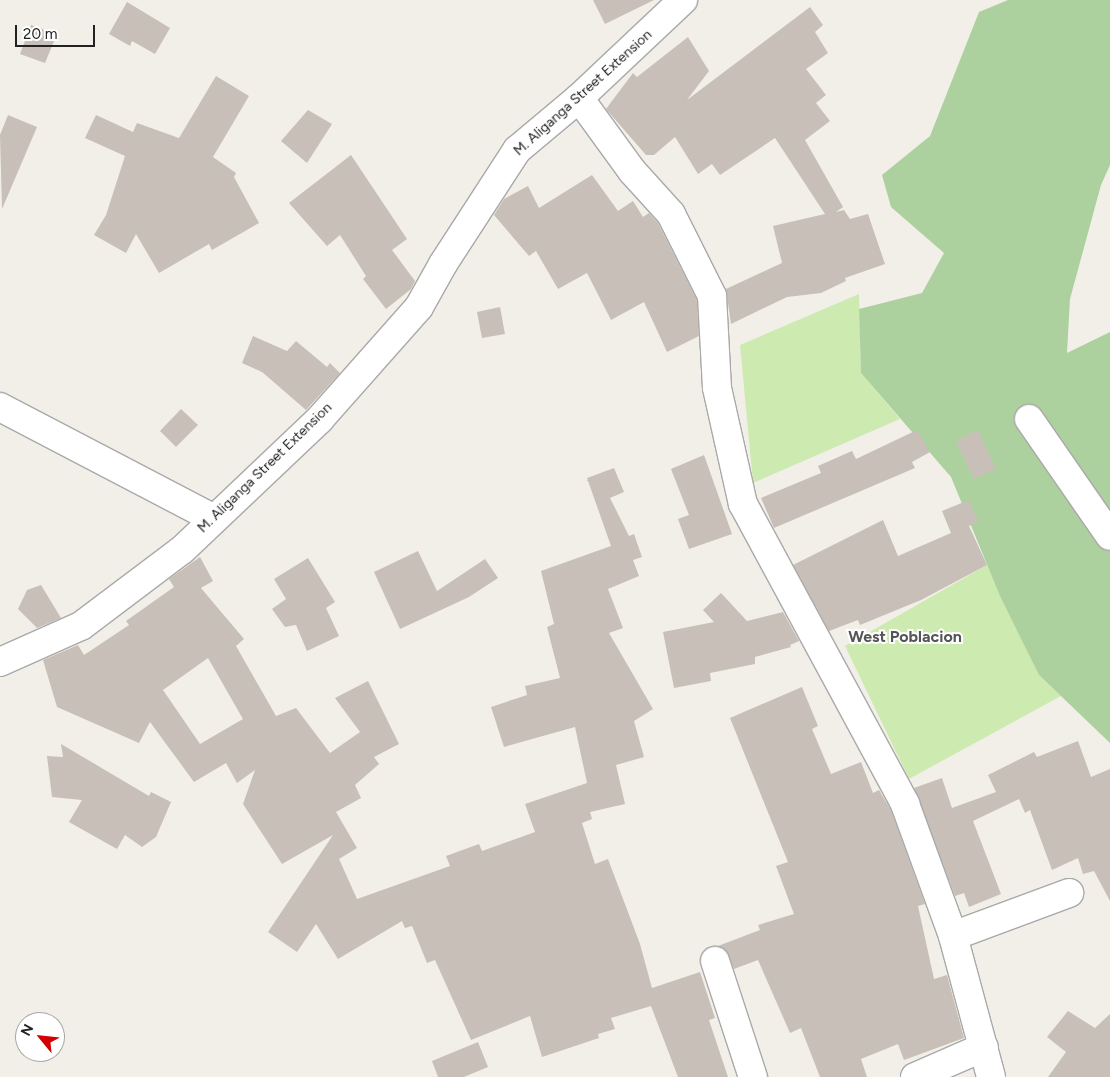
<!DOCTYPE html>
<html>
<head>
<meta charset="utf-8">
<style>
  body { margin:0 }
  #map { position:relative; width:1110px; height:1077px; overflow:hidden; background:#f2efe9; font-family:Figtree,sans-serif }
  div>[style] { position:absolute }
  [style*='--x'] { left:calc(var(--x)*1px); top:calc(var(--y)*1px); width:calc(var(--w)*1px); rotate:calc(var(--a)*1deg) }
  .grass>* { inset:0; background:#cdebb0 }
  .forest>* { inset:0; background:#add19e }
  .building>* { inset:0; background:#c7bfb8 }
  .roads { filter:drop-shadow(1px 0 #a9a9a9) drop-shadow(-1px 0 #a9a9a9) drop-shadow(0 1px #a9a9a9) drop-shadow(0 -1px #a9a9a9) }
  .minor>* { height:28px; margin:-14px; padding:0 14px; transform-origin:14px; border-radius:14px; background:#fff }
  span { translate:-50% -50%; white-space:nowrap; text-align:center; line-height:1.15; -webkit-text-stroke:4px #fff; paint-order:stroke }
  .street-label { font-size:14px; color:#222 }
  .quarter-label { font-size:16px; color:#555; font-weight:700 }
  .north { position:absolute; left:15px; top:1012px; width:50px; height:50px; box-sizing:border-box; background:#fff; border:1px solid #a7a7a7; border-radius:50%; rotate:298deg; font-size:14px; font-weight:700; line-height:20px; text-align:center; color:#222 }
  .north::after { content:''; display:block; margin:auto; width:18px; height:22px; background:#d40000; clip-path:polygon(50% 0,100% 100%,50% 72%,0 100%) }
  .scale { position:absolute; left:15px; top:25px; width:80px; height:22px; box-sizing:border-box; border:2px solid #222; border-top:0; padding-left:6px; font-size:15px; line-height:18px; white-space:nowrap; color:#222; -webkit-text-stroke:4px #fff; paint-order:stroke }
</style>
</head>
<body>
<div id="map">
  <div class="grass">
    <i style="clip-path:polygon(859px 294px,861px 373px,900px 419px,753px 483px,740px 345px)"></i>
    <i style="clip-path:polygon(987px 565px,1039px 675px,1061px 696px,909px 779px,845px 646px)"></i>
  </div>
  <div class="forest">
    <i style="clip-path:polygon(1008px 0,1110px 0,1110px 165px,1101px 185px,1070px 299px,1067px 353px,1110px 332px,1110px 743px,1039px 675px,1000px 596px,951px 477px,861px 373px,859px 309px,922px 293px,944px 253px,891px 207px,882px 175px,930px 136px,979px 12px)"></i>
  </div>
  <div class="building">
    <i style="clip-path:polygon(593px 0,654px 0,605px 24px)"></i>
    <i style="clip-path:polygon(127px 2px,170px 28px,155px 54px,132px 41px,130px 46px,109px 34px)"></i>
    <i style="clip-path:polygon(810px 7px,823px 25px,815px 32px,828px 53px,806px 69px,826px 95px,816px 103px,830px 121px,805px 140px,843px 207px,836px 212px,844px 210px,850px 219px,868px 214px,885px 264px,845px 278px,846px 281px,821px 293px,787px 297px,731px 324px,726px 289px,782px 263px,773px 226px,825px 214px,775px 138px,720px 175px,712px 164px,698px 174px,675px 137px,654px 155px,646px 155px,606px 109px,633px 73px,637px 77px,688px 37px,709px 71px,687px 100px)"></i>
    <i style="clip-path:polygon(31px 25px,57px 34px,45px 63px,20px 54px)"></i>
    <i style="clip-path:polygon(216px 76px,249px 96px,213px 157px,236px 173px,234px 177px,259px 223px,212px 250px,209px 244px,159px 273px,136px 234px,126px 253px,94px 235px,106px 215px,125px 156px,85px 138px,96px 115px,133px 132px,137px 123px,179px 138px)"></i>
    <i style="clip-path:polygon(308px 110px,332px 124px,307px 163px,281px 141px)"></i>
    <i style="clip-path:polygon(8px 115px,37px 127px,2px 209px,0 135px)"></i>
    <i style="clip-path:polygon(351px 155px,407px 239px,392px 250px,415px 281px,411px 289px,386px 309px,363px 279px,366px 276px,340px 235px,327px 246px,289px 203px)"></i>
    <i style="clip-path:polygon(592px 175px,618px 211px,633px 201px,643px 217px,649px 213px,658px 223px,697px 300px,699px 336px,667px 352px,644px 302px,611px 320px,587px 273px,558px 289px,536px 251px,529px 256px,494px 215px,504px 199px,528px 186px,539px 208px)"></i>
    <i style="clip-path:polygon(500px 307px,505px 334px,482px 338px,477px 312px)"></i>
    <i style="clip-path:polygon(253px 336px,287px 351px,296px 341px,327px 367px,330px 363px,340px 373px,306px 410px,262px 372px,242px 363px)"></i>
    <i style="clip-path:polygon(181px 409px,198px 425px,176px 447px,160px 431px)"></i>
    <i style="clip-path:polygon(917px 430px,930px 452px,912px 462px,915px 468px,774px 528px,761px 498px,821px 473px,818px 466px,852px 451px,856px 459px)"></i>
    <i style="clip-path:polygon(978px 430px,996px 469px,974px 479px,956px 441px)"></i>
    <i style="clip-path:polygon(704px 455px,732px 534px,689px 549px,678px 519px,689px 515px,671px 469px)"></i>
    <i style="clip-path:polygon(evenodd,614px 468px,624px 492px,610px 498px,629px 536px,634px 534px,642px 557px,633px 560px,639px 576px,608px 589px,623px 628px,609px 633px,653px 709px,634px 721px,644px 757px,616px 765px,625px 804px,590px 812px,592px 819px,582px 823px,595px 864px,608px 859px,640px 944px,652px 988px,700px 972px,715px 1018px,709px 1020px,728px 1077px,678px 1077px,651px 1006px,611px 1018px,615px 1029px,598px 1034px,599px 1038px,542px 1057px,530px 1016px,471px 1040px,435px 960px,427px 963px,412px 926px,405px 928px,402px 921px,338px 959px,316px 924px,297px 952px,268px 932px,333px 835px,282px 864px,243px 804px,255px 770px,237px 783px,226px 763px,194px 782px,150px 722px,139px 743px,57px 707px,43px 660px,78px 645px,84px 655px,129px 625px,126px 621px,174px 587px,169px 579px,200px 557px,213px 581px,201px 588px,244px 639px,236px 646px,276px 716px,296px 708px,330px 753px,360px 732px,335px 698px,368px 681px,399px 744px,374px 757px,379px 764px,355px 785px,361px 798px,336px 812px,357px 848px,339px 859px,357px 899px,450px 866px,446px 856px,479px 844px,482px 851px,535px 832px,525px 804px,587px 783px,575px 727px,504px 747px,491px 707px,527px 695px,525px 686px,560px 678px,547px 627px,554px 624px,541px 571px,611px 546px,587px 478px,614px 468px,208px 658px,243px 719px,200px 744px,163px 690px,208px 658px)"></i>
    <i style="clip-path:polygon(969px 500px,978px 522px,969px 526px,987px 565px,921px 600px,860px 625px,858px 620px,829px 631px,793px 565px,883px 520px,898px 556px,951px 533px,942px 511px)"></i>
    <i style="clip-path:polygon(418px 551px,437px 591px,485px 559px,498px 578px,469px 597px,400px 629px,374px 572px)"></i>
    <i style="clip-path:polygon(308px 558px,335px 602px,326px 608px,339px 636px,307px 651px,296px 625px,285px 627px,272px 609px,286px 599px,274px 579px)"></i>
    <i style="clip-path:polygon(41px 585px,61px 618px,37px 628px,18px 609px,27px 590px)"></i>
    <i style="clip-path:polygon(721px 593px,747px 621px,783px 612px,799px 641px,790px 645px,791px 647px,755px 657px,755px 664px,710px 673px,711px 681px,674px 688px,663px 632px,714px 622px,703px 610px)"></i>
    <i style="clip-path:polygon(802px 687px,818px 726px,812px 729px,831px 774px,861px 762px,873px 793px,879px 790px,891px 810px,925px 904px,918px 906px,934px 979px,947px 975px,964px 1038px,904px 1060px,898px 1044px,861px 1059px,867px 1077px,820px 1077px,801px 1028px,790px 1033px,758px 960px,734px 969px,726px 950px,718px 946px,760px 930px,758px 925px,794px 914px,776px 866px,788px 862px,730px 718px)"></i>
    <i style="clip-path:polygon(1078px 741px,1091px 777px,1110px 769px,1110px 901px,1094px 871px,1083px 874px,1078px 858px,1052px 870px,1030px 810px,1025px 813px,1019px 799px,973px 821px,1001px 894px,969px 907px,964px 893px,955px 896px,914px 788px,942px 778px,952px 808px,996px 792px,988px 775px,1034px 752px,1037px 757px)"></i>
    <i style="clip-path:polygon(61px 744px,149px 796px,151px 792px,171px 802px,156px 837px,142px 847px,125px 835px,117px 849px,69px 822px,82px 800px,52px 797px,47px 756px,63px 757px)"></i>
    <i style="clip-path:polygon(1068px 1011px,1095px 1028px,1110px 1014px,1110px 1077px,1048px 1077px,1066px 1052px,1047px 1037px)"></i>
    <i style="clip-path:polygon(478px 1042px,488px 1067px,464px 1077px,438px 1077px,432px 1061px)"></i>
  </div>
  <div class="roads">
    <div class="minor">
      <i style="--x:579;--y:98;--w:90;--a:54"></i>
      <i style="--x:632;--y:171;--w:58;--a:47.8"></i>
      <i style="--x:671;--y:214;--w:92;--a:63.4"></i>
      <i style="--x:712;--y:296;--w:92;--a:86.9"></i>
      <i style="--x:717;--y:388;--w:119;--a:77.4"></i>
      <i style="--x:743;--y:504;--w:341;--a:61.6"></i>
      <i style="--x:905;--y:804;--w:140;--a:70"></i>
      <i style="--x:953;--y:936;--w:146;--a:74.9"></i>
      <i style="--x:0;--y:407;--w:239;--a:27.6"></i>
      <i style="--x:1029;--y:419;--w:142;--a:55.3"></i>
      <i style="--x:0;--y:662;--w:89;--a:-24"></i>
      <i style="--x:81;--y:626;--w:126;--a:-37"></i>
      <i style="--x:182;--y:550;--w:189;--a:-43.5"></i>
      <i style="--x:319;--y:420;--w:151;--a:-48.5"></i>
      <i style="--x:419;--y:307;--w:49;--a:-60.8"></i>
      <i style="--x:443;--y:264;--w:136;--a:-57"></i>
      <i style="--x:517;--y:150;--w:81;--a:-40"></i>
      <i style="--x:579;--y:98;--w:143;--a:-43.3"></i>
      <i style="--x:953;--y:936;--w:124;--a:-20.3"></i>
      <i style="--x:715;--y:961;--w:122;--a:71.9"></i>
      <i style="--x:915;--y:1077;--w:75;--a:-23.5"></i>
    </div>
  </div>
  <div class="street-label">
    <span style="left:583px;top:93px;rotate:-42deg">M. Aliganga Street Extension</span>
    <span style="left:265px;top:468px;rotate:-44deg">M. Aliganga Street Extension</span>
  </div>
  <div class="quarter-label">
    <span style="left:905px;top:637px">West Poblacion</span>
  </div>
  <div class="north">N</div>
  <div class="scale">20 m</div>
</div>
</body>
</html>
